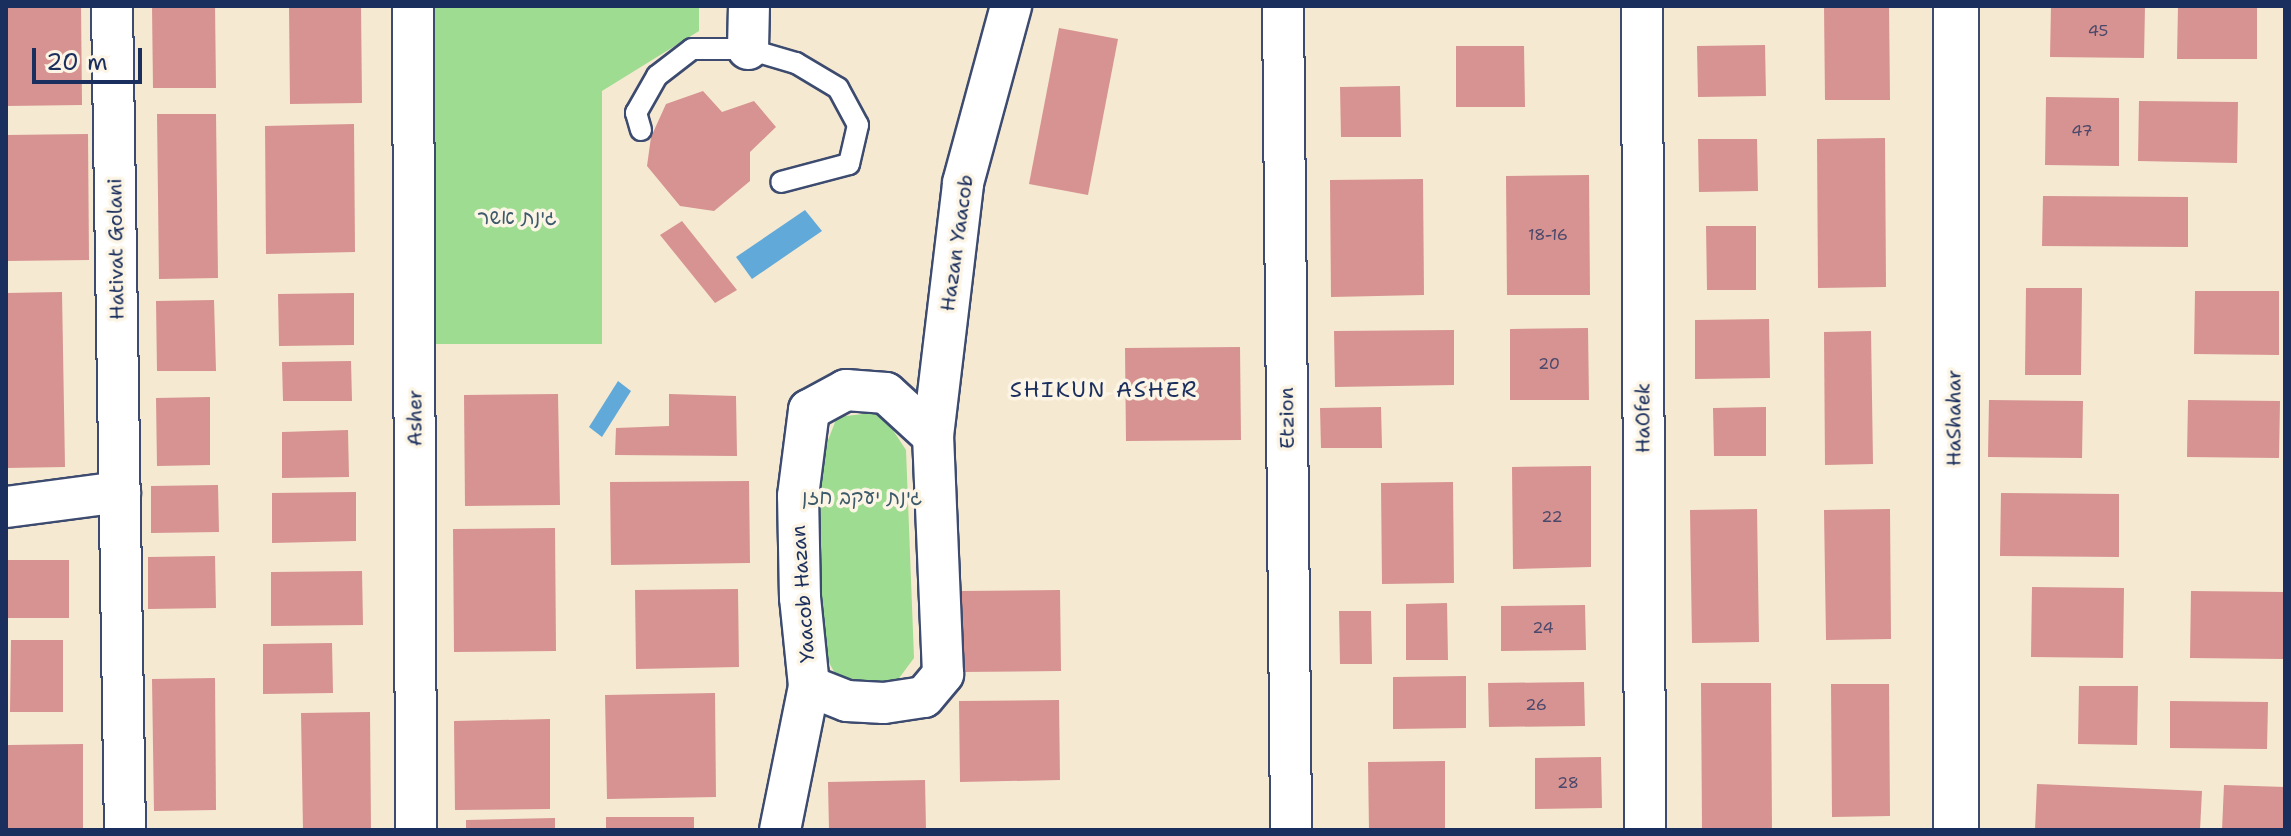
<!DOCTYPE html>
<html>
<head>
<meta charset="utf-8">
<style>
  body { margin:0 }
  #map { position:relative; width:2291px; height:836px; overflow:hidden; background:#f6e9d1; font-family:"Shantell Sans","Playpen Sans Hebrew",sans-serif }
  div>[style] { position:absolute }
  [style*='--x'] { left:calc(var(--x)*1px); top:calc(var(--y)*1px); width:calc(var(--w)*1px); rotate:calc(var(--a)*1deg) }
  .green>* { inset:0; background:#9edc91 }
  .water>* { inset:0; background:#61a9d8 }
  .building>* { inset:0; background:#d69391 }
  .roads { filter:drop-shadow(2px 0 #3c4b6f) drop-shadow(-2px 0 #3c4b6f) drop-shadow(0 2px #3c4b6f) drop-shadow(0 -2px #3c4b6f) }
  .lane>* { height:20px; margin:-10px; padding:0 10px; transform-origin:10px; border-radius:10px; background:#fff }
  .street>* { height:40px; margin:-20px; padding:0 20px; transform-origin:20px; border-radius:20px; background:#fff }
  .secondary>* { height:44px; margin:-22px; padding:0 22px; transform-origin:22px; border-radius:22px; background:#fff }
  span { translate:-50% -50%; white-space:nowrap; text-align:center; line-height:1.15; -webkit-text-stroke:7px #fcf5e5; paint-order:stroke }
  .number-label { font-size:16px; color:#4a486b }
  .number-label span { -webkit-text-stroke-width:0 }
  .park-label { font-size:20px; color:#3c5a6b }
  .street-label { font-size:20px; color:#1b2f5e }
  .neighbourhood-label { font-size:22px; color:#1b2f5e; letter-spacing:2px }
  .frame { position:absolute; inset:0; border:8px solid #1b2f5e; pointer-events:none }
  .scale { position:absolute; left:32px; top:48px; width:110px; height:36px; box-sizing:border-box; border:4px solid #1b2f5e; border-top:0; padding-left:10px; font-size:24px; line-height:28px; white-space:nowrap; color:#1b2f5e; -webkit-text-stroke:6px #fcf5e5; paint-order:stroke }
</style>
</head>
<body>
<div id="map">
  <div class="green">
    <i style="clip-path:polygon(433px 6px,699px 6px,699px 31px,602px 91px,602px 344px,432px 344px)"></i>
    <i style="clip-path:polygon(881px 412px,906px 450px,914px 658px,894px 685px,844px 689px,824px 654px,815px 474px,837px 417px)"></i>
  </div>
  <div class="water">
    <i style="clip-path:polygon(805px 210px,822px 231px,752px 279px,736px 257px)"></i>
    <i style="clip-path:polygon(618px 381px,631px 391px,602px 437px,589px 427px)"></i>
  </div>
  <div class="building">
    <i style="clip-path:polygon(6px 6px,81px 6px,82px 105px,6px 106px)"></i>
    <i style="clip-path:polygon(152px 6px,215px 6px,216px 88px,153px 88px)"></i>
    <i style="clip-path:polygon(289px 6px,361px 6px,362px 103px,290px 104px)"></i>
    <i style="clip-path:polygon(1824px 6px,1889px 6px,1890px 100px,1825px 100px)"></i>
    <i style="clip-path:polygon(2051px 6px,2145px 6px,2144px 58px,2050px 57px)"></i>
    <i style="clip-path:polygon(2178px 6px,2257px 6px,2257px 59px,2177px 59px)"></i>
    <i style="clip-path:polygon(1059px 28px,1118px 39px,1088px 195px,1029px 184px)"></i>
    <i style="clip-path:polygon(1765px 45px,1766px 96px,1698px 97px,1697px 46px)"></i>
    <i style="clip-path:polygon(1456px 46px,1524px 46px,1525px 107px,1456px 107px)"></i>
    <i style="clip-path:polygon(1400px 86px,1401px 137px,1341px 137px,1340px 87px)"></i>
    <i style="clip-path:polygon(703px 91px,722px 112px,754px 101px,776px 127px,750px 152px,750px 181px,714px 211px,680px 206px,647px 166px,651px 137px,666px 104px)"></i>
    <i style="clip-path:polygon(2046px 97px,2119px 98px,2119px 166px,2045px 165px)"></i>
    <i style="clip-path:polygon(2139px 101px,2238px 102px,2237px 163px,2138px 161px)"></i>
    <i style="clip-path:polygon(157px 114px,216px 114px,218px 278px,159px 279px)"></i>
    <i style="clip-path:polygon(354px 124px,355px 252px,266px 254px,265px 126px)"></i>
    <i style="clip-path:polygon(88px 134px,89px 260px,6px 261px,6px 135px)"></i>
    <i style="clip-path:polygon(1885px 138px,1886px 287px,1818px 288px,1817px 139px)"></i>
    <i style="clip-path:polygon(1698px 139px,1757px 139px,1758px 191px,1699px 192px)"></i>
    <i style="clip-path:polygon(1589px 175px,1590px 295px,1507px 295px,1506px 176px)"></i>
    <i style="clip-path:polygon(1423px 179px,1424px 295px,1331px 297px,1330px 180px)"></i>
    <i style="clip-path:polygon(2043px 196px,2188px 197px,2188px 247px,2042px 246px)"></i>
    <i style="clip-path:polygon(682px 221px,737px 290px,715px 303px,660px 235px)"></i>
    <i style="clip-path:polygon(1706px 226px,1756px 226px,1756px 290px,1707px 290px)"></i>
    <i style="clip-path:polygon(2026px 288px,2082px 288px,2081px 375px,2025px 375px)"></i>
    <i style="clip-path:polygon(2195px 291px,2279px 291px,2279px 355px,2194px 354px)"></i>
    <i style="clip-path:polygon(62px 292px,65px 467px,6px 468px,6px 293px)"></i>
    <i style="clip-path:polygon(354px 293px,354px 345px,279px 346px,278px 294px)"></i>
    <i style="clip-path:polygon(214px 300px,216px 371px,157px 371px,156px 301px)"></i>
    <i style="clip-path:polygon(1769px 319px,1770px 378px,1695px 379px,1695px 320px)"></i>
    <i style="clip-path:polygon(1588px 328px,1589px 400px,1510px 400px,1510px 329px)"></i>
    <i style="clip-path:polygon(1454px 330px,1454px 385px,1335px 387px,1334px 331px)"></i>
    <i style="clip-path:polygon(1871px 331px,1873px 464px,1825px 465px,1824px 332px)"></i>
    <i style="clip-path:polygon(1240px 347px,1241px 440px,1126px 441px,1125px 348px)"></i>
    <i style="clip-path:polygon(351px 361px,352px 401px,283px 401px,282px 362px)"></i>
    <i style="clip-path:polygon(558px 394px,560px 505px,465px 506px,464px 395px)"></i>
    <i style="clip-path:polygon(669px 394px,736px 396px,737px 456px,615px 455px,616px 428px,669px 426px)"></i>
    <i style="clip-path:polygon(210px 397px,210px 465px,157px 466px,156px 398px)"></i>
    <i style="clip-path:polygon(1989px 400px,2083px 401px,2082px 458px,1988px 457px)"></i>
    <i style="clip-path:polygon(2188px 400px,2280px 401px,2279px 458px,2187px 457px)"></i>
    <i style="clip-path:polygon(1381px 407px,1382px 448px,1321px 448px,1320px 408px)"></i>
    <i style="clip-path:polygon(1766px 407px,1766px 456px,1714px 456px,1713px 408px)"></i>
    <i style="clip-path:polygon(348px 430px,349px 477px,282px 478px,282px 432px)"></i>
    <i style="clip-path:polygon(1591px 466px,1591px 567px,1513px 569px,1512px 467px)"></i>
    <i style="clip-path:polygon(749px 481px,750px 563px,611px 565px,610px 482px)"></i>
    <i style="clip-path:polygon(1453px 482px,1454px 583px,1382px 584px,1381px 483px)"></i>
    <i style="clip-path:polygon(218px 485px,219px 532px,151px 533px,151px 486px)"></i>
    <i style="clip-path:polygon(356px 492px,356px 541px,272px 543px,272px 493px)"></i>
    <i style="clip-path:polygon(2001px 493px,2119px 494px,2119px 557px,2000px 556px)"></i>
    <i style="clip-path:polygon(1757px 509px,1759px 642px,1692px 643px,1690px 510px)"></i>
    <i style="clip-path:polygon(1890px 509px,1891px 639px,1826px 640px,1824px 510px)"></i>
    <i style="clip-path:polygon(555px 528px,556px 651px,454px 652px,453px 529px)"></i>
    <i style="clip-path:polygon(215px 556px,216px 608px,148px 609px,148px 557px)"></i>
    <i style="clip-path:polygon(6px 560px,69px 560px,69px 618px,6px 618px)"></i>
    <i style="clip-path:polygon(362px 571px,363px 625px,271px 626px,271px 572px)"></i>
    <i style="clip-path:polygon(2032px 587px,2124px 588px,2123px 658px,2031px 657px)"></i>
    <i style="clip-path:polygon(738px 589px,739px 667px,636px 669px,635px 590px)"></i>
    <i style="clip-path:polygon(1060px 590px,1061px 671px,961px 672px,960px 591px)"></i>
    <i style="clip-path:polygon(2191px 591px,2285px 592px,2284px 659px,2190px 658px)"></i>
    <i style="clip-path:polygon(1447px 603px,1448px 660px,1406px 660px,1406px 604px)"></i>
    <i style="clip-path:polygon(1585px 605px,1586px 650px,1501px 651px,1501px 606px)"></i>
    <i style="clip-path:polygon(1339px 611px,1371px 611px,1372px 664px,1340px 664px)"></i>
    <i style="clip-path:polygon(11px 640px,63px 640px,63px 712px,10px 712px)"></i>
    <i style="clip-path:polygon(332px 643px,333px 693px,263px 694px,263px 644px)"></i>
    <i style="clip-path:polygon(1466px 676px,1466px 728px,1393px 729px,1393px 677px)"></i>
    <i style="clip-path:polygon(215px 678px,216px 810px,154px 811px,152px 679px)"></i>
    <i style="clip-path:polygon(1584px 682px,1585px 726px,1489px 727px,1488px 683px)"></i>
    <i style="clip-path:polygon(1701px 683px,1771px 683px,1772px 830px,1702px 830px)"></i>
    <i style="clip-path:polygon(1831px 684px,1889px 684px,1890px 816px,1832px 817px)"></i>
    <i style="clip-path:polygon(2079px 686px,2138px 686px,2137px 745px,2078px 744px)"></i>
    <i style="clip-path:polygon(715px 693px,716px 797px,607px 799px,605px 695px)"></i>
    <i style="clip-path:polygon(1059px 700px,1060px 780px,960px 782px,959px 701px)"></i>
    <i style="clip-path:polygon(2170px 701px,2268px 702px,2267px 749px,2170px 748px)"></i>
    <i style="clip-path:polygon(370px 712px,371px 830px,303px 830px,301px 713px)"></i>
    <i style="clip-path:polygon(550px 719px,550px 809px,455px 810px,454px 721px)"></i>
    <i style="clip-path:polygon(83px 744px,83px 830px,8px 830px,8px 745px)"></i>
    <i style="clip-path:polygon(1601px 757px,1602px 808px,1535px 809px,1535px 758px)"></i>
    <i style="clip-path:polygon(1445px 761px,1445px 830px,1369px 830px,1368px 762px)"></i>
    <i style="clip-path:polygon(925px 780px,926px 830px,829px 830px,828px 782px)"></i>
    <i style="clip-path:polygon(2037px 784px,2202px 791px,2200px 830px,2035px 830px)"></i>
    <i style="clip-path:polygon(2224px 785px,2285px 787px,2285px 830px,2222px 830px)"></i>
    <i style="clip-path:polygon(606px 817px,694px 817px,694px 830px,606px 830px)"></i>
    <i style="clip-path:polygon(555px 818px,555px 830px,466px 830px,466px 820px)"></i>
  </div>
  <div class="roads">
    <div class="lane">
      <i style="--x:641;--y:130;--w:18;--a:-106"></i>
      <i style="--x:636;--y:113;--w:43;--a:-60.4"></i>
      <i style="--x:657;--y:76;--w:44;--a:-37.6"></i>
      <i style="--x:692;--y:49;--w:56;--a:0"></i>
      <i style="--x:748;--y:49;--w:50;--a:16.3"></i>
      <i style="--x:796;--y:63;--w:49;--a:30.8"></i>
      <i style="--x:838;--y:88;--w:42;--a:61.6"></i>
      <i style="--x:858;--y:125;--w:40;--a:103"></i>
      <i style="--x:849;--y:164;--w:70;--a:165.2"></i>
    </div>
    <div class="street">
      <i style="--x:112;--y:6;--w:824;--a:89.1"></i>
      <i style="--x:413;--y:6;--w:824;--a:89.79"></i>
      <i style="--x:1283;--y:6;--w:824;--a:89.44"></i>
      <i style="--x:1642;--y:6;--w:824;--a:89.79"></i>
      <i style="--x:748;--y:49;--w:43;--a:-88.7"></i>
      <i style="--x:6;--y:507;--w:115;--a:-7.5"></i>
      <i style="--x:809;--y:686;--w:41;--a:21.5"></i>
      <i style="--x:847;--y:701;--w:37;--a:3"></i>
      <i style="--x:884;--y:703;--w:40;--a:-8.5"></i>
      <i style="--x:924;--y:697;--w:30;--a:-50"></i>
      <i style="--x:943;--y:674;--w:238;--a:-92.4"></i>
      <i style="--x:933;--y:436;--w:255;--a:-83.2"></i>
      <i style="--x:963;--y:183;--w:183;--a:-74.8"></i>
      <i style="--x:780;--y:830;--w:147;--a:-78.6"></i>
      <i style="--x:809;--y:686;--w:88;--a:-95.8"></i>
      <i style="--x:800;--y:598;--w:102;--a:-91.1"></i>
      <i style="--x:798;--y:496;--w:87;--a:-82.7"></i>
      <i style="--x:809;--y:410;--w:42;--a:-28.4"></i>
      <i style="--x:846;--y:390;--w:40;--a:4.3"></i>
      <i style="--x:886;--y:393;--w:64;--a:42.5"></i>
    </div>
    <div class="secondary">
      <i style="--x:1956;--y:830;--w:824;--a:-90"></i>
    </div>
  </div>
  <div class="number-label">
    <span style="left:2098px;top:31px">45</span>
    <span style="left:2082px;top:131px">47</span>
    <span style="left:1548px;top:235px">18-16</span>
    <span style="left:1549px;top:364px">20</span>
    <span style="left:1552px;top:517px">22</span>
    <span style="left:1543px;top:628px">24</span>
    <span style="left:1536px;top:705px">26</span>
    <span style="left:1568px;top:783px">28</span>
  </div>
  <div class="park-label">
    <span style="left:517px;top:217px">גינת אשר</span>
    <span style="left:862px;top:497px">גינת יעקב חזן</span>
  </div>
  <div class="street-label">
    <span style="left:957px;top:243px;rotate:-82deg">Hazan Yaacob</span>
    <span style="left:116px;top:249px;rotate:-91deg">Hativat Golani</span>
    <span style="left:415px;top:418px;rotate:-90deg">Asher</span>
    <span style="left:1287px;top:418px;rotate:-91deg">Etzion</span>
    <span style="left:1643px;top:418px;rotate:-90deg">HaOfek</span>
    <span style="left:1954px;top:418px;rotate:-90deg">HaShahar</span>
    <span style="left:803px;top:594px;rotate:-94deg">Yaacob Hazan</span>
  </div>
  <div class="neighbourhood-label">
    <span style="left:1104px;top:390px">SHIKUN ASHER</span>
  </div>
  <div class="frame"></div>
  <div class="scale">20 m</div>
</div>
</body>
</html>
